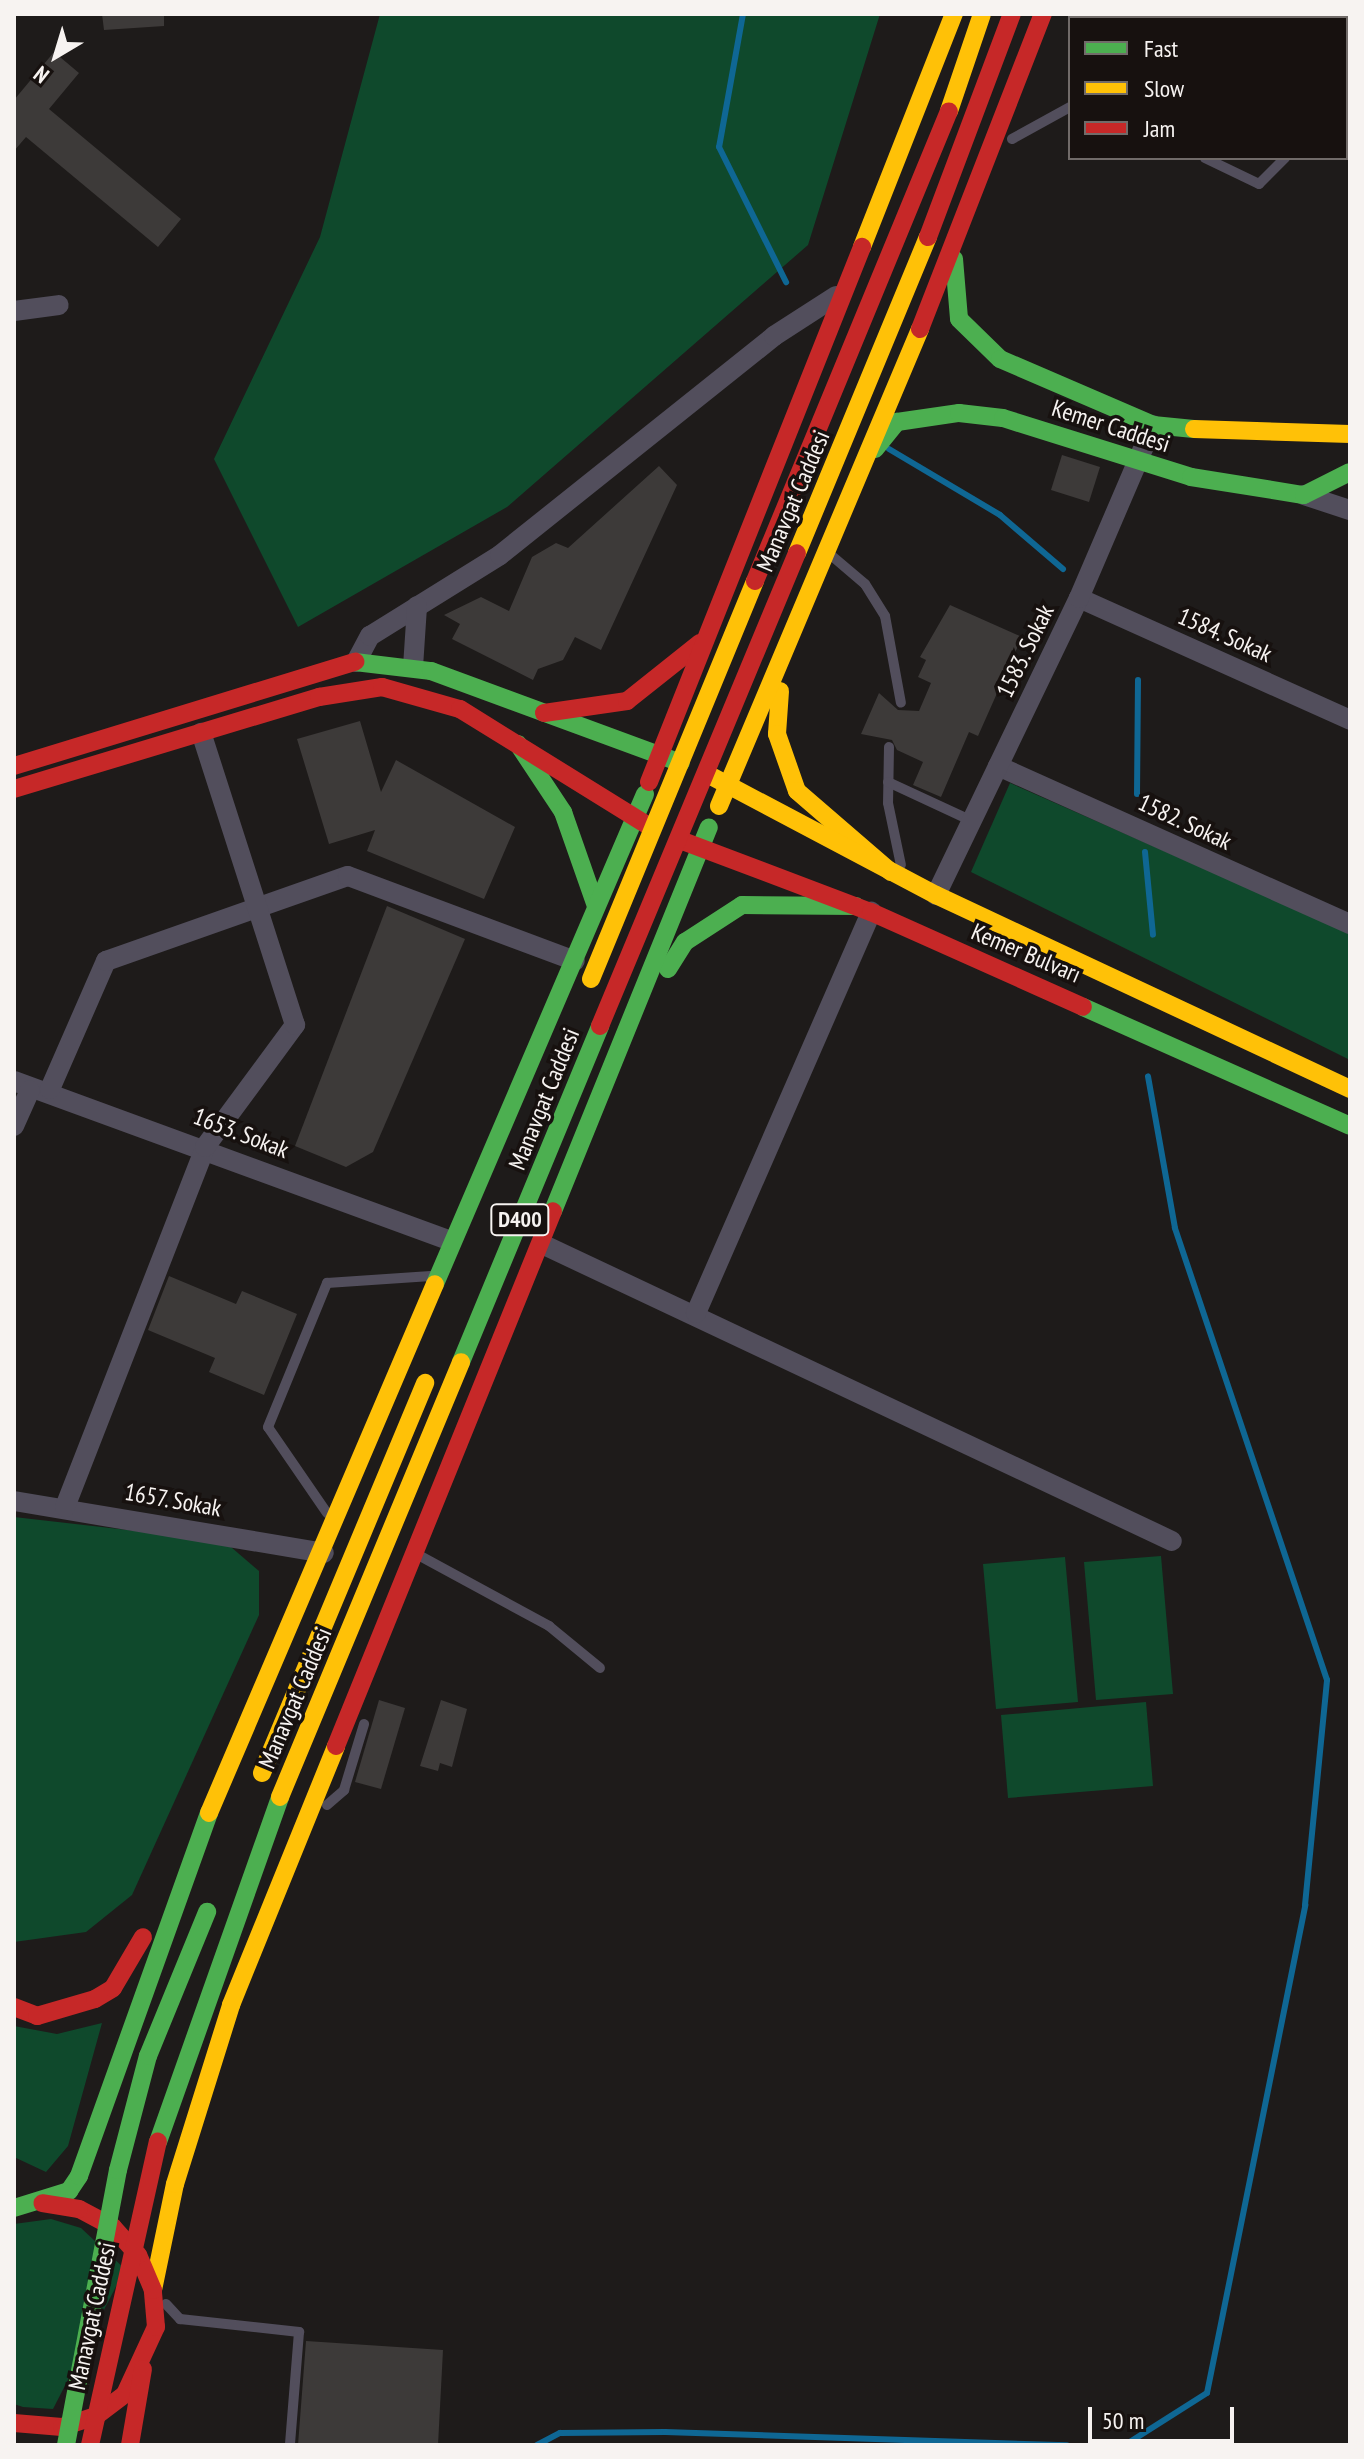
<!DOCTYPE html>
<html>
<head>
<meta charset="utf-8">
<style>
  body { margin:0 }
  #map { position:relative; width:1364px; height:2459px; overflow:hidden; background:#1e1b1a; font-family:"PT Sans Narrow",sans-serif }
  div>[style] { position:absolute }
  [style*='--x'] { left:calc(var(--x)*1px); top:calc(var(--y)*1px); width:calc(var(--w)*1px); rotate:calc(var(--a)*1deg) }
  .green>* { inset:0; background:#0f492c }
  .stream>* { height:6px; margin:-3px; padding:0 3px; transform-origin:3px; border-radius:3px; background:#0f6794 }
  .building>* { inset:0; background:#3d3a39 }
  .lane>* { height:10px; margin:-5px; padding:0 5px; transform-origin:5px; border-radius:5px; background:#524e5c }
  .street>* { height:20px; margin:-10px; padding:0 10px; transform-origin:10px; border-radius:10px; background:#524e5c }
  .fast>* { height:18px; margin:-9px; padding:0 9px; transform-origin:9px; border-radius:9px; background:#4caf50 }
  .slow>* { height:18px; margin:-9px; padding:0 9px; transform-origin:9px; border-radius:9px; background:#ffc107 }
  .jam>* { height:18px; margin:-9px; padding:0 9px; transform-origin:9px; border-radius:9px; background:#c62828 }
  .fast-bridge>* { height:18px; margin:-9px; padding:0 9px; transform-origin:9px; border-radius:9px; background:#4caf50 }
  .slow-bridge>* { height:18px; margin:-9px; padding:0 9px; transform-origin:9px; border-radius:9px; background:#ffc107 }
  .jam-bridge>* { height:18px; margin:-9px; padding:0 9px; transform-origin:9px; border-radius:9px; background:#c62828 }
  span { translate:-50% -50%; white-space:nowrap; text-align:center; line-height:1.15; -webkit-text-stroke:7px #17110f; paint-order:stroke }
  .shield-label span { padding:2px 6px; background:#17110f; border:2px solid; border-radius:6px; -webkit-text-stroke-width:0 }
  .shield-label { font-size:22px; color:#f7f3f1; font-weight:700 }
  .street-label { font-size:24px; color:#f7f3f1 }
  .frame { position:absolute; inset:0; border:16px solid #f7f3f1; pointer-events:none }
  .legend { position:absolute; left:1068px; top:16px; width:280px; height:144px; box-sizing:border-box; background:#17110f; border:2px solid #716b69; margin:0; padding:10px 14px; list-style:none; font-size:24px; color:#f7f3f1 }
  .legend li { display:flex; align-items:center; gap:16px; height:40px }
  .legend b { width:40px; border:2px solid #716b69 }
  .north { position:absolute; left:16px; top:16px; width:80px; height:80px; -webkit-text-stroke:6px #17110f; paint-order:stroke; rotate:218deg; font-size:22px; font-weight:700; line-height:32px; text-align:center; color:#f7f3f1 }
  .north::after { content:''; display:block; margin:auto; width:28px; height:36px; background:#f7f3f1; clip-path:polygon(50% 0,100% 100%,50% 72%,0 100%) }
  .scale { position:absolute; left:1088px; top:2407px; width:146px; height:36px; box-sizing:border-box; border:4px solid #f7f3f1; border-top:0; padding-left:10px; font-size:24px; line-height:28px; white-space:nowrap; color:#f7f3f1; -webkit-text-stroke:6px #17110f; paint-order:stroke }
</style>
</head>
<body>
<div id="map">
  <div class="green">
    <i style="clip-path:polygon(380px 14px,880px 14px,808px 245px,507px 507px,298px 627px,214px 459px,320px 237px)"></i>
    <i style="clip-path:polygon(1010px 783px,1350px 933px,1350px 1060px,971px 872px)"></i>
    <i style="clip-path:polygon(14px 1517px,224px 1541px,259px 1571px,259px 1615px,132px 1895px,86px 1932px,14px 1942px)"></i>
    <i style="clip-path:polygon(1161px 1556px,1173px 1694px,1096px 1700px,1084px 1562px)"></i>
    <i style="clip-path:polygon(1065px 1557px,1078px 1702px,996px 1709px,983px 1564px)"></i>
    <i style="clip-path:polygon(1146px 1702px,1153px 1786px,1008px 1798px,1001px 1715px)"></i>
    <i style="clip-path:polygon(102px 2023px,68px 2146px,46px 2172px,14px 2157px,14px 2026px,57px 2034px)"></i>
    <i style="clip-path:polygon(51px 2219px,81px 2228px,125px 2269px,53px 2409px,23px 2407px,14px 2404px,14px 2224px)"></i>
  </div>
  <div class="stream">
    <i style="--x:743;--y:14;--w:135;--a:100.2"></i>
    <i style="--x:719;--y:147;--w:151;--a:63.6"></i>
    <i style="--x:889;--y:449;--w:129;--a:30.7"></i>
    <i style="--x:1000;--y:515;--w:83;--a:40.6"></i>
    <i style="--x:1137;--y:794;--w:114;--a:-89.5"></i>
    <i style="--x:1145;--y:852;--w:83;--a:84.5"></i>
    <i style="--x:537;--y:2445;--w:26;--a:-28"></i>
    <i style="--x:560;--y:2433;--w:105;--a:-0.5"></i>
    <i style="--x:665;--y:2432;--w:402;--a:1.9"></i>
    <i style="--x:1125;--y:2445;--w:97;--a:-32.4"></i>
    <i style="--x:1207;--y:2393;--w:498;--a:-78.6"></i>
    <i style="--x:1305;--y:1905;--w:226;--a:-84.4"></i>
    <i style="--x:1327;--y:1680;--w:477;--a:-108.6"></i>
    <i style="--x:1175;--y:1228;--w:154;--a:-100.1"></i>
  </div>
  <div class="building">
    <i style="clip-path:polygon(102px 14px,164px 14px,164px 26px,104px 30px)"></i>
    <i style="clip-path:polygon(54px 52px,79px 73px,49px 109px,181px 219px,158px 247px,26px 137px,14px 151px,14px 100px)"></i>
    <i style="clip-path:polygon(1062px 455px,1100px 467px,1089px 502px,1051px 490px)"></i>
    <i style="clip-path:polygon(659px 466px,677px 485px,601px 650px,575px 637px,563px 660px,538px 669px,533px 680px,452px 639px,460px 624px,444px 615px,481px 597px,509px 611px,532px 557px,556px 543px,568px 548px)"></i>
    <i style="clip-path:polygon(950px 605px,1022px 637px,978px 736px,969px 732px,941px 797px,913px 785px,923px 762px,897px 750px,892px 740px,861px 734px,879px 693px,898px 710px,919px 711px,931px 683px,918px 677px,926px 660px,920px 657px)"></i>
    <i style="clip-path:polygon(360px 721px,381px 792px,396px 760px,515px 827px,484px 899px,367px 851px,375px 830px,329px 844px,297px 739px)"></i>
    <i style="clip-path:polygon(387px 906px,465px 939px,373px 1152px,346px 1167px,295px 1146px)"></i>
    <i style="clip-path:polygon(169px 1276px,236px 1304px,242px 1291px,297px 1314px,264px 1395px,209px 1372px,215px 1358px,148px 1330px)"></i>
    <i style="clip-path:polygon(379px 1700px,405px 1708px,381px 1789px,355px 1782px)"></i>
    <i style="clip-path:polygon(441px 1700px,467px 1709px,452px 1767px,440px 1763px,438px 1771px,420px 1766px)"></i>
    <i style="clip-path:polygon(306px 2341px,443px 2350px,438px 2445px,298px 2445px)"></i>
  </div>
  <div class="lane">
    <i style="--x:1302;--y:14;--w:7;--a:34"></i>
    <i style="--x:1134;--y:18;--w:4;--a:-76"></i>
    <i style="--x:1346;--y:42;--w:5;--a:37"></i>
    <i style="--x:1012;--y:139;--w:66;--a:-28.9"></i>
    <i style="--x:1205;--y:158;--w:60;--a:25.7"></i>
    <i style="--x:1259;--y:184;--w:37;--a:-45"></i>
    <i style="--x:832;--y:556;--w:43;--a:40.3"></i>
    <i style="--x:865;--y:584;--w:38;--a:58"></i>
    <i style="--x:885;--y:616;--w:88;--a:79.6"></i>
    <i style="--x:889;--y:747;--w:56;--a:91"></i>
    <i style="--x:888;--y:803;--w:63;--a:78.2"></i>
    <i style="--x:888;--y:782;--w:93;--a:24.9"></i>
    <i style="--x:327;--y:1513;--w:104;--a:-124.5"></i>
    <i style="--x:268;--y:1427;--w:156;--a:-67.7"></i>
    <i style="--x:327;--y:1283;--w:104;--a:-3.9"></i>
    <i style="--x:422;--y:1557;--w:145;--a:28.5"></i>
    <i style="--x:549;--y:1626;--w:66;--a:39.5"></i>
    <i style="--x:327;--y:1805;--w:23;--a:-41"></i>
    <i style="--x:344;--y:1790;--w:69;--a:-73.1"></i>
    <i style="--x:166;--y:2304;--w:21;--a:47"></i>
    <i style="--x:180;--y:2319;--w:120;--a:6.2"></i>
    <i style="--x:299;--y:2332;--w:113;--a:94.6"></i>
  </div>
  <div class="street">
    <i style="--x:1342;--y:18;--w:4;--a:-76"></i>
    <i style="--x:14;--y:311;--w:45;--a:-7.6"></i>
    <i style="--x:1304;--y:495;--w:48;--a:18.1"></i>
    <i style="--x:1079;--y:598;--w:297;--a:24.2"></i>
    <i style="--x:356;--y:662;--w:30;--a:-62"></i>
    <i style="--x:370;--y:636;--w:153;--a:-31.9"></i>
    <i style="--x:500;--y:555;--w:351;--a:-38.6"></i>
    <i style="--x:774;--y:336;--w:74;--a:-32.8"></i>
    <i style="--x:413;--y:667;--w:61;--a:-86.2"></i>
    <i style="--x:998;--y:766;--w:386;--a:24.2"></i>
    <i style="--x:936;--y:895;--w:330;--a:-64.3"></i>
    <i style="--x:1079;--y:598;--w:188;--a:-66.8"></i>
    <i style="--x:14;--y:1081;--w:462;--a:20.1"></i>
    <i style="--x:50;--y:1089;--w:140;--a:-66.4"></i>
    <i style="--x:106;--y:961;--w:256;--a:-19.4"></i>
    <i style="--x:348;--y:876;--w:242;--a:20.5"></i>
    <i style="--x:14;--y:1126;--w:39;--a:-66"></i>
    <i style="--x:544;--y:1245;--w:694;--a:25.24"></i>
    <i style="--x:696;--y:1313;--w:438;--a:-66.4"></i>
    <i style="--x:14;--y:1501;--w:314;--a:9.5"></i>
    <i style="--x:65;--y:1507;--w:386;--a:-68.7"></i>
    <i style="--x:205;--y:1147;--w:152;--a:-53.6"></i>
    <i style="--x:295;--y:1025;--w:307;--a:-107.8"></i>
  </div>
  <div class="fast">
    <i style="--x:954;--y:259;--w:60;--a:85.2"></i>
    <i style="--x:959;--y:319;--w:57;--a:44.3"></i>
    <i style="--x:1000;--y:359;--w:167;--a:23.3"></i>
    <i style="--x:1153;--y:425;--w:41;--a:5.6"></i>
    <i style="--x:875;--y:449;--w:35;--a:-51"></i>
    <i style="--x:897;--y:422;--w:63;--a:-8.3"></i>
    <i style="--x:959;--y:413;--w:44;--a:6.5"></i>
    <i style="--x:1003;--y:418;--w:197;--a:17.4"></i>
    <i style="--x:1191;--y:477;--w:114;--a:9.1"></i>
    <i style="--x:1304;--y:495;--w:51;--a:-26.6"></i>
    <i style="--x:355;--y:662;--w:77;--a:6.8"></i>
    <i style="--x:431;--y:671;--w:266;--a:20.2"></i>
    <i style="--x:518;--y:744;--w:82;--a:56.5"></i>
    <i style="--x:563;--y:812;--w:100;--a:70.7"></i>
    <i style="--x:668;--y:969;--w:32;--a:-58"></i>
    <i style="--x:685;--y:942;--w:68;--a:-33"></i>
    <i style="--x:742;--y:905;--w:114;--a:0.5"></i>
    <i style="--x:1083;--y:1007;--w:292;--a:24"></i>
    <i style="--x:553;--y:1211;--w:414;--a:-67.9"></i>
    <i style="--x:435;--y:1284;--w:533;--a:-66.8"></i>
    <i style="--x:14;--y:2208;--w:58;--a:-17.2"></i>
    <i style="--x:69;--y:2191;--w:18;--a:-56"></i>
    <i style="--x:79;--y:2176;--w:386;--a:-70.3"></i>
  </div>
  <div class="slow">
    <i style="--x:862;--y:247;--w:251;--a:-68.5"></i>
    <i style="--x:1194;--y:429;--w:156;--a:1.8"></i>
    <i style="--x:780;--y:691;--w:43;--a:94"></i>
    <i style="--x:777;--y:734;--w:60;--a:70.7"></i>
    <i style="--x:797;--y:791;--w:124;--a:40.8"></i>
    <i style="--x:711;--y:776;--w:255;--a:27.9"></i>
    <i style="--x:936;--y:895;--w:457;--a:25.1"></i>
    <i style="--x:719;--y:806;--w:518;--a:-67.15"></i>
    <i style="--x:209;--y:1813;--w:575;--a:-66.87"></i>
    <i style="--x:153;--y:2290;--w:108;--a:-78.3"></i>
    <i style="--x:175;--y:2184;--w:188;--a:-72.6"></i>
    <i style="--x:231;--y:2005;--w:279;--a:-67.9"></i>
  </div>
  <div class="jam">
    <i style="--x:920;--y:329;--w:338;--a:-68.7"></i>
    <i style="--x:544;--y:713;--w:84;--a:-8.2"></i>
    <i style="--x:627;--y:701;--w:93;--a:-38.5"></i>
    <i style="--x:14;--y:766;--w:357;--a:-17"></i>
    <i style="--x:649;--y:782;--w:576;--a:-68.29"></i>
    <i style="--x:14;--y:789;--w:319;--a:-16.8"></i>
    <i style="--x:319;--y:697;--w:64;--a:-9"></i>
    <i style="--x:382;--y:687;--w:81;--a:15.8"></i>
    <i style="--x:460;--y:709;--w:226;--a:31.8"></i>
    <i style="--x:680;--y:840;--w:204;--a:20.7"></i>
    <i style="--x:871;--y:912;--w:232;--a:24.1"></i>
    <i style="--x:336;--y:1746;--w:577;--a:-67.92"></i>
    <i style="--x:14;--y:2007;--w:25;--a:21"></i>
    <i style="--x:37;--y:2016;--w:60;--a:-16.3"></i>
    <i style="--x:95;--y:1999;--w:21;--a:-31"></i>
    <i style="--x:113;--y:1988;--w:59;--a:-59.5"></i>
    <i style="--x:14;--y:2423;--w:48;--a:4.8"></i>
    <i style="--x:62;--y:2427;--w:36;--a:-18"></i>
    <i style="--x:96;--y:2416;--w:36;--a:-37"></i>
    <i style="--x:125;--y:2394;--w:74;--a:-65.2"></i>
    <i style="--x:156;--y:2327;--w:37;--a:-95"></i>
    <i style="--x:153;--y:2290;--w:38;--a:-113"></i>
    <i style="--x:138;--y:2255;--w:38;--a:-132"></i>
    <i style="--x:113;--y:2227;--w:38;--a:-152"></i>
    <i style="--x:79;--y:2209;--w:37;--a:-171"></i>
    <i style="--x:130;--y:2445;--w:77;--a:-80.3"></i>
  </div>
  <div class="fast-bridge">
    <i style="--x:461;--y:1362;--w:364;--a:-67.5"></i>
    <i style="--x:158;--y:2142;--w:366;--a:-70.5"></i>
    <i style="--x:66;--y:2445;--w:280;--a:-79.3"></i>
    <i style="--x:118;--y:2170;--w:118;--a:-75.3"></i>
    <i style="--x:148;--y:2056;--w:156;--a:-67.7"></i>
  </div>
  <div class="slow-bridge">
    <i style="--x:949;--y:111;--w:102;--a:-71.2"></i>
    <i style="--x:797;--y:553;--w:342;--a:-67.5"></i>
    <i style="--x:591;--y:979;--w:430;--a:-67.6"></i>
    <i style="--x:262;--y:1773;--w:423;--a:-67.3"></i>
    <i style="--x:280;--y:1797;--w:471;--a:-67.4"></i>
  </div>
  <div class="jam-bridge">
    <i style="--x:928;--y:237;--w:238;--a:-69.4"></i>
    <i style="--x:755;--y:581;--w:508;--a:-67.57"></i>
    <i style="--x:600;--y:1026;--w:512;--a:-67.39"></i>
    <i style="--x:90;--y:2445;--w:311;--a:-77.4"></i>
  </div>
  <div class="shield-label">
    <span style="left:520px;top:1220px">D400</span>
  </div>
  <div class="street-label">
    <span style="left:1111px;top:426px;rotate:18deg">Kemer Caddesi</span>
    <span style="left:793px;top:501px;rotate:-67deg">Manavgat Caddesi</span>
    <span style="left:1225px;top:635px;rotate:24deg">1584. Sokak</span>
    <span style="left:1025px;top:651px;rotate:-64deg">1583. Sokak</span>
    <span style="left:1185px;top:822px;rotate:25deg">1582. Sokak</span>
    <span style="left:1026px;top:953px;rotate:23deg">Kemer Bulvarı</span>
    <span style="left:544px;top:1099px;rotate:-68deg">Manavgat Caddesi</span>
    <span style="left:241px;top:1133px;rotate:21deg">1653. Sokak</span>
    <span style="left:173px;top:1500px;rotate:10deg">1657. Sokak</span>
    <span style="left:295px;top:1698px;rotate:-67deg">Manavgat Caddesi</span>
    <span style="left:92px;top:2316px;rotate:-78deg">Manavgat Caddesi</span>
  </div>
  <div class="frame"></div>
  <ul class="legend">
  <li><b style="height:10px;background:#4caf50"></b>Fast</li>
  <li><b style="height:10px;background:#ffc107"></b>Slow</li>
  <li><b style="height:10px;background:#c62828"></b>Jam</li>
  </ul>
  <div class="north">N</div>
  <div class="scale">50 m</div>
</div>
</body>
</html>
